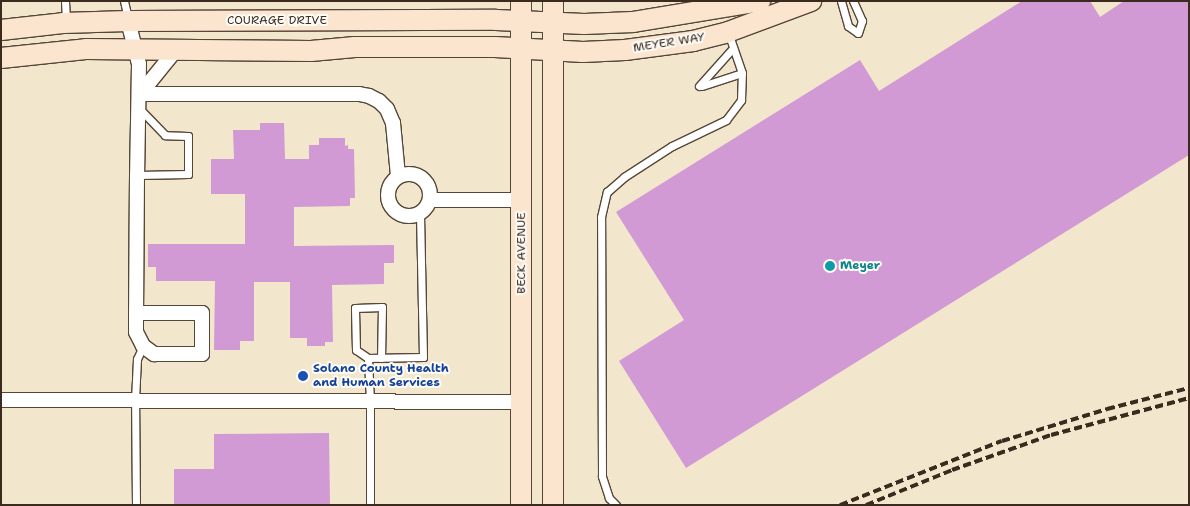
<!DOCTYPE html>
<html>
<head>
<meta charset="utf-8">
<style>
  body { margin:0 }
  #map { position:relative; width:1190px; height:506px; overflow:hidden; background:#f2e6cc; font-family:"Shantell Sans",sans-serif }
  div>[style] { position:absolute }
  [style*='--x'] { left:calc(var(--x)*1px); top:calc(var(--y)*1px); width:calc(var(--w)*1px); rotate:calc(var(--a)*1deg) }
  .building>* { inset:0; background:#d19ad4 }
  .roads { filter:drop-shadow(1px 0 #564638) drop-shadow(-1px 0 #564638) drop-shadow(0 1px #564638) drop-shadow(0 -1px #564638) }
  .lane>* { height:7px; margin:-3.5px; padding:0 3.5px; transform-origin:3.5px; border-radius:3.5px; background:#fff }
  .street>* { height:14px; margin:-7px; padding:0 7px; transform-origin:7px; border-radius:7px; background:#fff }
  .street>.ring { margin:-7px; padding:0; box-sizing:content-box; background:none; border:14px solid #fff; border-radius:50% }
  .secondary>* { height:20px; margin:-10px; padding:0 10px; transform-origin:10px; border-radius:10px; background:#fce5cf }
  .rail>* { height:4px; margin-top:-2px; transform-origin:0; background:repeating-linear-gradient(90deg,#3b2a1e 0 8px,transparent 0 12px) }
  .dots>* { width:14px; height:14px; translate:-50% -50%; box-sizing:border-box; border:2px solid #fdfcf7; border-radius:50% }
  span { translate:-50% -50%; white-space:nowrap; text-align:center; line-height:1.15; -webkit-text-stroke:4px #fdfcf7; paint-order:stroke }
  .street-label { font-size:12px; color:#3b2a1e }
  .culture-label { font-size:12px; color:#0d838f; font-weight:700 }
  .left { translate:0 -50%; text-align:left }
  .transit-label { font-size:12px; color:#164399; font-weight:700 }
  .frame { position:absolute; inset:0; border:2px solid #3b2a1e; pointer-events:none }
</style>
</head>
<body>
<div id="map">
  <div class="building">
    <i style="clip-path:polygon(1022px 1px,1090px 1px,1100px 17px,1124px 1px,1189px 1px,1189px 155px,686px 468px,619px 361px,684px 320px,616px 212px,860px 60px,879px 91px)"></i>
    <i style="clip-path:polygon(260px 123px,284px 123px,285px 159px,309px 159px,309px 145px,319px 145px,319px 138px,345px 138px,345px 146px,348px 145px,348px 149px,354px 149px,355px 198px,350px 198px,350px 206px,294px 207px,294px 246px,394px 245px,394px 263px,384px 263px,384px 284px,332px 285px,333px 342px,325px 342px,325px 346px,307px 346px,307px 338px,290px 338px,290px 282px,254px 282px,254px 341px,240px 341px,240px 350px,214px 350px,215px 281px,156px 281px,156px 267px,148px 267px,148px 244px,245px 244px,245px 194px,211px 194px,211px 159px,234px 159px,233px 130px,260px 130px)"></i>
    <i style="clip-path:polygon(329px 433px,330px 505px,174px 505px,174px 469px,214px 469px,214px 434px)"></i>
  </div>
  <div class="roads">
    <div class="lane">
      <i style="--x:65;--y:1;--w:20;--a:87"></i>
      <i style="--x:124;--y:1;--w:17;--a:77"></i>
      <i style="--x:841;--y:1;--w:26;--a:74"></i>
      <i style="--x:848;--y:26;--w:12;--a:35"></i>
      <i style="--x:858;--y:33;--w:13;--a:-72"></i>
      <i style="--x:862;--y:21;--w:22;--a:-114"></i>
      <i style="--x:699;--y:86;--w:51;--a:-48.2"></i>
      <i style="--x:702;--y:86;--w:42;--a:-18"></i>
      <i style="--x:137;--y:175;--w:51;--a:-1.1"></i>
      <i style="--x:188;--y:174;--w:38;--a:-90"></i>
      <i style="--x:188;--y:136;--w:23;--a:-178"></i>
      <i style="--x:165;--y:135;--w:36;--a:-134"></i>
      <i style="--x:368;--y:358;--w:14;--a:-146"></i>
      <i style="--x:356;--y:350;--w:42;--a:-91.4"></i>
      <i style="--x:355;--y:308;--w:27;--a:-2"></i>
      <i style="--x:382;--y:307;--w:51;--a:91.1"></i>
      <i style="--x:136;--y:505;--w:105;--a:-90.5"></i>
      <i style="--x:135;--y:400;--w:41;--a:-87.2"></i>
      <i style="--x:137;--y:359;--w:14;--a:-65"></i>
      <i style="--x:370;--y:505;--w:104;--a:-90"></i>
      <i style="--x:370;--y:401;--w:43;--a:-92.7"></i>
      <i style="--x:368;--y:358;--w:55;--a:-1"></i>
      <i style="--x:423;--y:357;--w:144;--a:-91.2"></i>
      <i style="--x:616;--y:505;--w:10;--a:-135"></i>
      <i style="--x:609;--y:498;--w:23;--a:-108"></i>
      <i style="--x:602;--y:476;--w:259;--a:-90.2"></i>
      <i style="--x:601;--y:217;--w:26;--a:-77"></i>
      <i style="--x:607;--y:192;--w:23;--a:-41"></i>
      <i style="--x:624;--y:177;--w:57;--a:-32.9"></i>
      <i style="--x:672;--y:146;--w:60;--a:-25.7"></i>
      <i style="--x:726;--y:120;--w:25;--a:-53"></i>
      <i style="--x:741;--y:100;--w:27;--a:-88"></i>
      <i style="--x:742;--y:73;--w:43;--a:-108.9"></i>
    </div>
    <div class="street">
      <i style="--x:128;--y:21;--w:44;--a:75.7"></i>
      <i style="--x:139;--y:64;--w:111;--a:91"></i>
      <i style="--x:137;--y:175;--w:138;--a:90.4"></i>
      <i style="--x:136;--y:313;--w:19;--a:90"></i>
      <i style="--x:136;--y:332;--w:16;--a:63"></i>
      <i style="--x:143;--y:346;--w:14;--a:36"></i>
      <i style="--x:154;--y:354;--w:48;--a:0"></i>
      <i style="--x:202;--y:354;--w:41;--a:-90"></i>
      <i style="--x:202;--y:313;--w:66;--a:180"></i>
      <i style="--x:140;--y:94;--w:219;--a:0"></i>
      <i style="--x:359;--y:94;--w:10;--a:11"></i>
      <i style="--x:369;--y:96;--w:11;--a:27"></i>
      <i style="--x:379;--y:101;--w:11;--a:45"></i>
      <i style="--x:387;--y:109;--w:15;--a:67"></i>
      <i style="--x:393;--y:123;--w:53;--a:84.6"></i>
      <i style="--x:140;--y:94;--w:55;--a:-50.9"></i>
      <i class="ring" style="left:388px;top:174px;width:28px;height:28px"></i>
      <i style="--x:430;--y:200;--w:92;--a:0"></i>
      <i style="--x:1;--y:400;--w:521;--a:0.22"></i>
    </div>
    <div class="secondary">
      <i style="--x:553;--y:1;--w:504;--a:90"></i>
      <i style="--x:1;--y:30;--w:62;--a:-6.4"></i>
      <i style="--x:63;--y:23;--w:65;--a:-1.8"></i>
      <i style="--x:128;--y:21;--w:368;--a:-0.2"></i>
      <i style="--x:496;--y:20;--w:88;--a:2.6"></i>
      <i style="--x:584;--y:24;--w:49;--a:-2.3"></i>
      <i style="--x:633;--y:22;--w:129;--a:-9.4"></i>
      <i style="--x:1;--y:58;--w:85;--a:-6"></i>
      <i style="--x:86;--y:49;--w:225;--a:0.5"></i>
      <i style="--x:311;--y:51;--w:44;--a:-5.2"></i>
      <i style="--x:355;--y:47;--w:140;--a:0"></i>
      <i style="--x:495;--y:47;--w:88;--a:3.3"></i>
      <i style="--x:583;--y:52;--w:42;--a:-2.7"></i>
      <i style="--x:625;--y:50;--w:69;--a:-7.5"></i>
      <i style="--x:693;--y:41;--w:36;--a:-14"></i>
      <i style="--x:728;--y:32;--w:89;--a:-20.5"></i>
      <i style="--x:521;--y:505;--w:504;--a:-90"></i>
    </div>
  </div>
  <div class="rail">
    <i style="--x:840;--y:505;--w:174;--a:-21.6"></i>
    <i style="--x:1002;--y:441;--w:110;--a:-16.9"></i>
    <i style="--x:1107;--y:409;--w:85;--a:-14.4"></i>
    <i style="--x:866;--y:505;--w:93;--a:-22.1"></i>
    <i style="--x:952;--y:470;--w:105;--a:-19.5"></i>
    <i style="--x:1051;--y:435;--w:143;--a:-15"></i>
  </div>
  <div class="dots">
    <i style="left:830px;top:266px;background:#0f9aa8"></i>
    <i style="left:303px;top:376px;background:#1a4fb4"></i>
  </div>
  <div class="street-label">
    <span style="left:277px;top:21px">COURAGE DRIVE</span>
    <span style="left:669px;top:43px;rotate:-9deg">MEYER WAY</span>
    <span style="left:522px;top:253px;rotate:-90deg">BECK AVENUE</span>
  </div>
  <div class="culture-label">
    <span class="left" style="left:840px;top:266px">Meyer</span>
  </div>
  <div class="transit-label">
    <span class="left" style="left:313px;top:376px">Solano County Health<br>and Human Services</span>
  </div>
  <div class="frame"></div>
</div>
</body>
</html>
